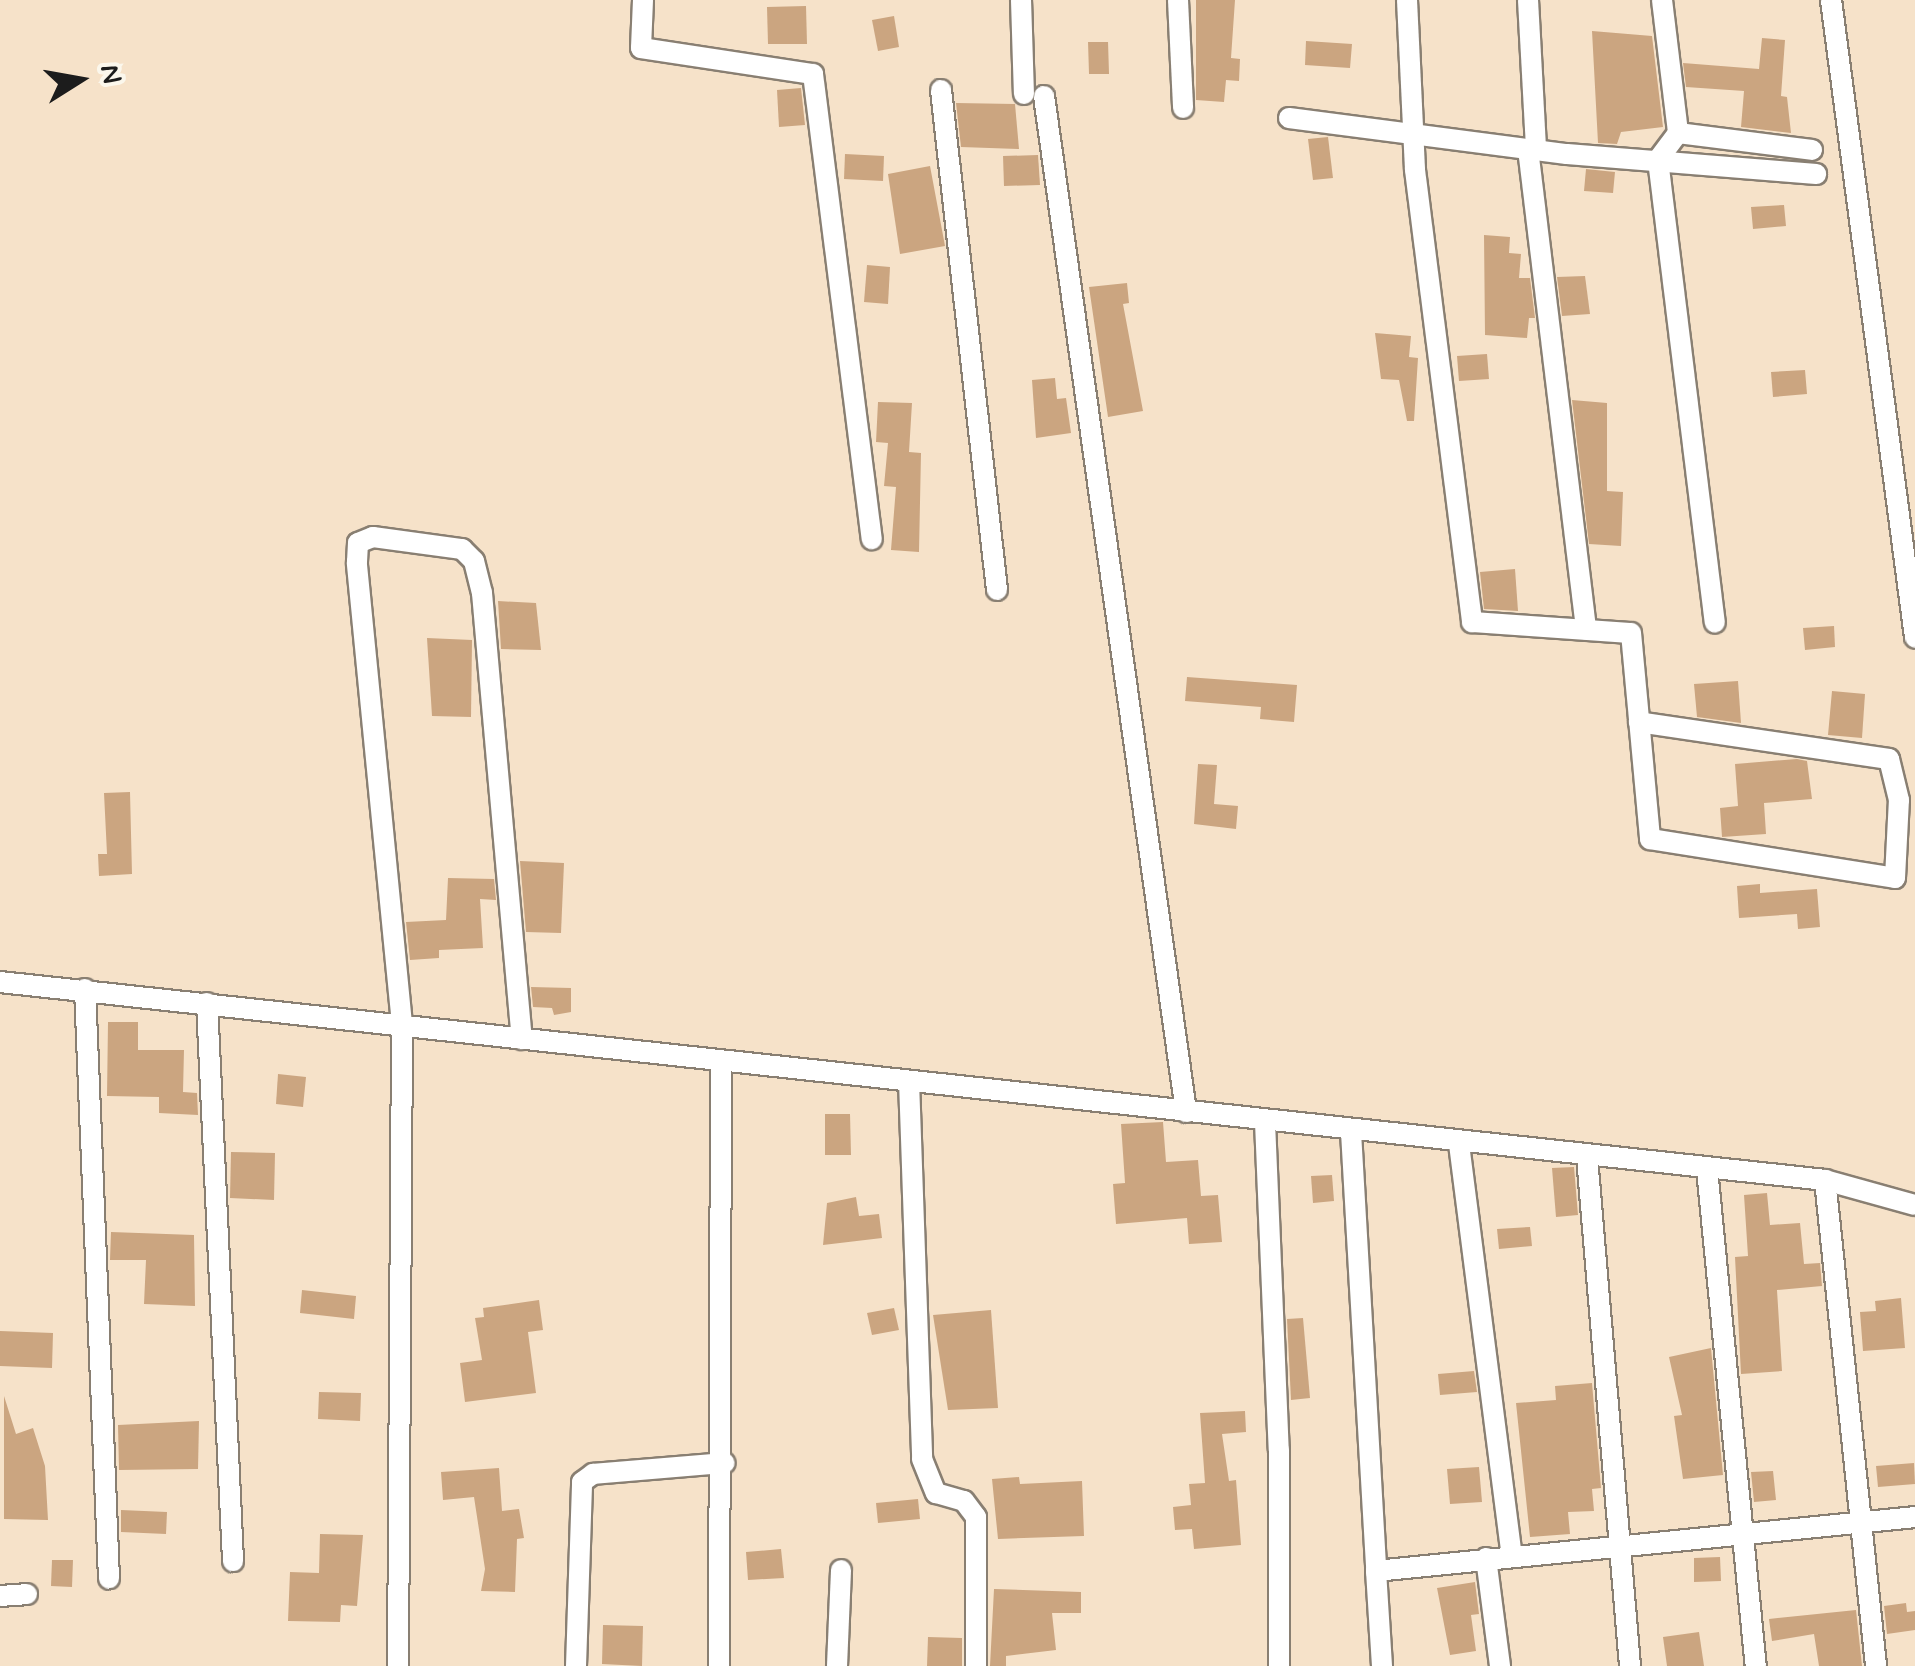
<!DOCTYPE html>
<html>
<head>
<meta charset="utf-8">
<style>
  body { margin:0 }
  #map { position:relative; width:1915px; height:1666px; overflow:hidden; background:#f6e2c9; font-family:Mynerve,sans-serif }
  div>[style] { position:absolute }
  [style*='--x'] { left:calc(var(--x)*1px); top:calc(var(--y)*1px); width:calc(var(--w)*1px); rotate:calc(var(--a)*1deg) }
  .building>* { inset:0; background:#cba580 }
  .roads { filter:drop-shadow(2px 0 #897f72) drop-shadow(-2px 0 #897f72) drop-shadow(0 2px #897f72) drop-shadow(0 -2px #897f72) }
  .minor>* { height:20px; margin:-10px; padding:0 10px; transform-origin:10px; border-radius:10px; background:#fff }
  span { translate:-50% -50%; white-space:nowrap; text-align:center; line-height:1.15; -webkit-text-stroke:8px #fbf7ec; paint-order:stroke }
  .north { position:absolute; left:30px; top:30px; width:100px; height:100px; -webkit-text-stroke:8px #fbf7ec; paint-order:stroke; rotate:79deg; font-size:28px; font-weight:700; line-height:40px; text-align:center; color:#1c1c1c }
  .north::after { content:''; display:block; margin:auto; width:35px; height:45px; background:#1c1c1c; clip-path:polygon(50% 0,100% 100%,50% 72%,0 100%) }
</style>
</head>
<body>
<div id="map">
  <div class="building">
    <i style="clip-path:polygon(1196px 0,1235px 0,1231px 58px,1240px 59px,1239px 81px,1226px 80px,1224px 102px,1196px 100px)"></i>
    <i style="clip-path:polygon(806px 6px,807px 44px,768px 44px,767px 7px)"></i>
    <i style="clip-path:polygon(894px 16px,899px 47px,878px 51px,872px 20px)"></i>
    <i style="clip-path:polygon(1592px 31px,1652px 36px,1663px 127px,1621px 132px,1617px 144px,1598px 143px)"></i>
    <i style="clip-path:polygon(1762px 38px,1785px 40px,1781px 96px,1787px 97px,1791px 133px,1741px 127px,1744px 91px,1686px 87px,1683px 63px,1759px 69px)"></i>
    <i style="clip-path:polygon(1306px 41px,1352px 44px,1350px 68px,1305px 65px)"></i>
    <i style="clip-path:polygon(1088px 42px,1108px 42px,1109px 74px,1089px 74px)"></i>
    <i style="clip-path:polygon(801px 88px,805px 125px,779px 127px,777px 90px)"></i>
    <i style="clip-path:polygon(956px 103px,1015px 104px,1019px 149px,961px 147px)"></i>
    <i style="clip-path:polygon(1328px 137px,1333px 178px,1313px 180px,1308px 139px)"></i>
    <i style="clip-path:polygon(845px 154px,884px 156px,883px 181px,844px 179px)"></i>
    <i style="clip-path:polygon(1038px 155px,1040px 185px,1004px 186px,1003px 156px)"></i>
    <i style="clip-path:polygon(930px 166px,945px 246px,900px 254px,888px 174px)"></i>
    <i style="clip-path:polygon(1586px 169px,1615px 172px,1613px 193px,1584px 191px)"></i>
    <i style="clip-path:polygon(1784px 205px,1786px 226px,1753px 229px,1751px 207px)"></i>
    <i style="clip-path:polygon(1484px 235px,1510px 237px,1509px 253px,1521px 254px,1519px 278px,1530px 278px,1535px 318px,1529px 318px,1527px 338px,1485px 335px)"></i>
    <i style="clip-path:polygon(867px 265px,890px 267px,888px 304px,864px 302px)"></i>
    <i style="clip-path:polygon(1585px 276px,1590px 314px,1562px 316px,1557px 277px)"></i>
    <i style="clip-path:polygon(1127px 283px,1129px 303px,1123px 304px,1143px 411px,1108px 417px,1089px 287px)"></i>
    <i style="clip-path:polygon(1375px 333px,1411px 336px,1409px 357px,1418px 358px,1414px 421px,1407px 421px,1399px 380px,1381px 379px)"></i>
    <i style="clip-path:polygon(1487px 354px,1489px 379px,1459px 381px,1457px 356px)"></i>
    <i style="clip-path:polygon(1805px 370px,1807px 394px,1773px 397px,1771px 372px)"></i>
    <i style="clip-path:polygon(1055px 378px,1057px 399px,1066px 398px,1071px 433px,1036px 438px,1032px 380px)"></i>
    <i style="clip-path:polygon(1572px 400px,1607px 403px,1607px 491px,1623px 492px,1621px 546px,1589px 544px)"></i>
    <i style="clip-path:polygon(878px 402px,912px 403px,909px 452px,921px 453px,919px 552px,891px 550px,896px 487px,884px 486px,888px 443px,876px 442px)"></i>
    <i style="clip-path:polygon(1515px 569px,1518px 611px,1484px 609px,1480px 572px)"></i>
    <i style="clip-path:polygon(498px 601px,536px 603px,541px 650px,501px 649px)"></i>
    <i style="clip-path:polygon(1834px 626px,1835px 647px,1805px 650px,1803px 628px)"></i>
    <i style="clip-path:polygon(427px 638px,472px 640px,471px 717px,432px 716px)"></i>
    <i style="clip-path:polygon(1187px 677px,1297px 685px,1294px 722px,1260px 719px,1261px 707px,1185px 701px)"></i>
    <i style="clip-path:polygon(1738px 681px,1741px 723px,1697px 717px,1694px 684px)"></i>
    <i style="clip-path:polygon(1832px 691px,1865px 694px,1862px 738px,1828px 735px)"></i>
    <i style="clip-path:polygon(1797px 759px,1807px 761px,1812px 799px,1764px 803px,1766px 834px,1722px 837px,1720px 808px,1738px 806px,1735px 764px)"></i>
    <i style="clip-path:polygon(1198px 764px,1217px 765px,1214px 804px,1238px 806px,1236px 829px,1194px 824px)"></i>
    <i style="clip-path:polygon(130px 792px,132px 874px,99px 876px,98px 854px,107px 854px,104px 793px)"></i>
    <i style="clip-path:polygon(520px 861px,564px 863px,561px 933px,526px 932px)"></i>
    <i style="clip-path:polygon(448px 878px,494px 879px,496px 900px,480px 899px,483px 948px,439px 950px,439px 958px,410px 960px,406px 922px,446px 920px)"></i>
    <i style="clip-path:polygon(1760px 884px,1760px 893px,1817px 889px,1820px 927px,1798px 929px,1797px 914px,1739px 918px,1737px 886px)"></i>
    <i style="clip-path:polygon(531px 987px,571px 988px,571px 1012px,554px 1015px,552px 1008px,533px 1007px)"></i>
    <i style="clip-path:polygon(108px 1022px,138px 1022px,138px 1050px,184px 1050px,183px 1092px,197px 1093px,198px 1115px,159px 1113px,159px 1097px,107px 1096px)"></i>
    <i style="clip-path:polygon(278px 1074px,306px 1077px,303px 1107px,276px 1104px)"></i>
    <i style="clip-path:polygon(825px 1114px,850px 1114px,851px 1155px,825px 1155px)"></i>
    <i style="clip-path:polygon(1163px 1122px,1166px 1162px,1198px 1160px,1201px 1196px,1218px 1195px,1222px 1242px,1189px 1244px,1187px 1218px,1116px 1224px,1113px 1184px,1125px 1183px,1121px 1124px)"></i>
    <i style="clip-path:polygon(231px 1152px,275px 1153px,274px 1200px,230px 1198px)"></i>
    <i style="clip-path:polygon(1574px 1167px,1578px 1215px,1556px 1217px,1552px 1168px)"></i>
    <i style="clip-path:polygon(1332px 1175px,1334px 1201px,1313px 1203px,1311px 1176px)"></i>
    <i style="clip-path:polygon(1767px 1193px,1770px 1225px,1800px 1223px,1804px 1264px,1820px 1263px,1822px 1286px,1777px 1290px,1782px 1371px,1741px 1374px,1735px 1257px,1748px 1256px,1744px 1195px)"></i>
    <i style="clip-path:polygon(856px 1197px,859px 1216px,879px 1214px,882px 1238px,823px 1245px,827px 1203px)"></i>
    <i style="clip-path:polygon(1530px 1227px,1532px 1246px,1499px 1249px,1497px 1229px)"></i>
    <i style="clip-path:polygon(111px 1232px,194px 1235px,195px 1306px,144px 1304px,146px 1260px,110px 1260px)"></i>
    <i style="clip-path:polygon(302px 1290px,356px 1296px,354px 1319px,300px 1313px)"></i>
    <i style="clip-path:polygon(1901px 1298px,1905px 1348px,1863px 1351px,1860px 1312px,1876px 1311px,1875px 1301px)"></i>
    <i style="clip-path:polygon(539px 1300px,543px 1330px,528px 1332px,536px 1393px,465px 1402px,460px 1363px,482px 1360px,475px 1318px,484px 1317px,483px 1308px)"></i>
    <i style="clip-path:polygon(894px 1308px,899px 1330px,872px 1335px,867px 1313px)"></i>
    <i style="clip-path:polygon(991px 1310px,998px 1408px,948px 1410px,933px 1315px)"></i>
    <i style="clip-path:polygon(1303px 1318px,1310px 1398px,1291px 1400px,1287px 1319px)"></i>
    <i style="clip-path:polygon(0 1331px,53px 1333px,52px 1368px,0 1366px)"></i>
    <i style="clip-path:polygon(1711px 1348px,1723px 1475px,1683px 1479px,1674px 1416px,1682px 1415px,1669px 1357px)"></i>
    <i style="clip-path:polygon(1474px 1371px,1477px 1392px,1440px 1395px,1438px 1374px)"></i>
    <i style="clip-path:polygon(1592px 1383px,1601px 1488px,1592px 1489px,1594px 1511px,1568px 1512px,1570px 1534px,1530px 1537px,1516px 1403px,1556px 1400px,1555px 1386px)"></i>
    <i style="clip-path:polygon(319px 1392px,361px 1393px,360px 1421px,318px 1419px)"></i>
    <i style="clip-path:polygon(4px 1396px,16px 1434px,33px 1428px,45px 1466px,48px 1520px,4px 1519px)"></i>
    <i style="clip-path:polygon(1245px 1411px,1246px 1432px,1222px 1434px,1229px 1481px,1236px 1480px,1241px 1545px,1194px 1549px,1192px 1529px,1175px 1530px,1173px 1507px,1191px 1505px,1189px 1484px,1205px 1483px,1200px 1413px)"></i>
    <i style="clip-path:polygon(199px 1421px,198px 1469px,119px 1470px,118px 1425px)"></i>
    <i style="clip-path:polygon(1914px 1463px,1915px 1484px,1878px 1487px,1876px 1466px)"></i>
    <i style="clip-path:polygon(1479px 1467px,1482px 1502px,1450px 1504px,1447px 1469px)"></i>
    <i style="clip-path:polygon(499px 1468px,502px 1511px,519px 1509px,524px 1538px,517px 1539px,515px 1592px,481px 1591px,485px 1569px,474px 1497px,443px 1500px,441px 1472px)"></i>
    <i style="clip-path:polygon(1773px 1471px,1776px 1500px,1754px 1502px,1751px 1472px)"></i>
    <i style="clip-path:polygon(1019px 1477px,1020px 1484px,1082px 1481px,1084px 1536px,998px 1539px,992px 1479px)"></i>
    <i style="clip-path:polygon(918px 1499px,920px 1519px,878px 1523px,876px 1503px)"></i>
    <i style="clip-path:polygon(121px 1510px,167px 1512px,166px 1534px,121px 1532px)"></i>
    <i style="clip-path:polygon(320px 1534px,363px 1535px,357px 1606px,341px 1605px,340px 1622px,288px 1621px,290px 1572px,319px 1573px)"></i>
    <i style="clip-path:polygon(781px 1549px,784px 1578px,748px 1580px,746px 1552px)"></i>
    <i style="clip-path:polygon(1720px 1557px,1721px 1581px,1694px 1582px,1694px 1558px)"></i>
    <i style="clip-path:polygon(52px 1560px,73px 1560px,72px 1587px,51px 1586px)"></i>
    <i style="clip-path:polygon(1475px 1582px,1479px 1614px,1471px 1615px,1476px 1651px,1450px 1655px,1437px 1588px)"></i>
    <i style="clip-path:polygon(994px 1589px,1081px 1592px,1081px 1613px,1052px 1613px,1056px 1650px,1006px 1656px,1006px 1666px,990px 1666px)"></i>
    <i style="clip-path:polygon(1906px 1603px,1907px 1612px,1915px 1611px,1915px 1630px,1887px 1634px,1884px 1606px)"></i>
    <i style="clip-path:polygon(1856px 1610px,1862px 1666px,1819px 1666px,1814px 1634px,1772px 1641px,1769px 1619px)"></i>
    <i style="clip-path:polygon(603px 1625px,643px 1626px,642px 1666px,602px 1664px)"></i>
    <i style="clip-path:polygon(1699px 1632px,1704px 1666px,1667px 1666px,1663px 1637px)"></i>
    <i style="clip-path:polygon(928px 1637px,962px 1638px,962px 1666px,927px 1666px)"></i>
  </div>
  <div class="roads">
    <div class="minor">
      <i style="--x:643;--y:0;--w:48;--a:92.4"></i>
      <i style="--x:641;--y:48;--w:174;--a:8.6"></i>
      <i style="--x:813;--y:74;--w:469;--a:82.8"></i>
      <i style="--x:1021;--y:0;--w:94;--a:88.2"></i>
      <i style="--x:1178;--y:0;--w:108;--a:87.3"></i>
      <i style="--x:1407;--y:0;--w:170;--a:87.3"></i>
      <i style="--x:1415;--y:170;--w:456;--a:82.8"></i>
      <i style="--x:1472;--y:622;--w:159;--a:4"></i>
      <i style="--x:1631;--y:633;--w:207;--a:84.7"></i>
      <i style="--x:1650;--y:839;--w:248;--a:9"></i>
      <i style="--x:1895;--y:878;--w:78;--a:-87.1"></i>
      <i style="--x:1899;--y:800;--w:42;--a:-103.7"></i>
      <i style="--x:1889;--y:759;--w:253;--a:-171.6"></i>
      <i style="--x:1528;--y:0;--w:149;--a:86.9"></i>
      <i style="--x:1662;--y:0;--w:134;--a:83.1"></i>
      <i style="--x:1678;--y:133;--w:135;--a:7.2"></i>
      <i style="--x:1831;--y:0;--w:643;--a:82.49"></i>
      <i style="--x:941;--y:90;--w:503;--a:83.61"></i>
      <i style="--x:1044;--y:96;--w:1026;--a:82.04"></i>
      <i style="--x:1289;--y:118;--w:280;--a:7.4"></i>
      <i style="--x:1567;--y:154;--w:250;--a:4.6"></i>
      <i style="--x:1678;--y:133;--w:34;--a:127"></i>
      <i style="--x:1658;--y:160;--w:466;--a:83"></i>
      <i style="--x:1528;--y:149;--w:484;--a:83.1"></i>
      <i style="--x:0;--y:982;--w:1836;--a:6.19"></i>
      <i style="--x:1825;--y:1180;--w:93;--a:15.5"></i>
      <i style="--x:85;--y:989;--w:590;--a:87.67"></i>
      <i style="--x:207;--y:1003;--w:559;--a:87.33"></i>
      <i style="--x:909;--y:1081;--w:378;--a:88"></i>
      <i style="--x:922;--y:1459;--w:37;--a:68"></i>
      <i style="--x:936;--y:1493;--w:29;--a:16"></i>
      <i style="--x:964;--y:1501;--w:20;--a:53"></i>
      <i style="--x:976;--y:1517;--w:149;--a:90"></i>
      <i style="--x:1265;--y:1122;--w:328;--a:87.6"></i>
      <i style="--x:1279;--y:1450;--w:216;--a:90"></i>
      <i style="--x:1351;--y:1132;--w:440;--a:86.7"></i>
      <i style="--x:1459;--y:1144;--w:415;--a:82.7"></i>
      <i style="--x:1587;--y:1157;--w:511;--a:85.17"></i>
      <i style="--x:1707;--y:1169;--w:499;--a:84.4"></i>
      <i style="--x:1825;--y:1180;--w:489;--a:84"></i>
      <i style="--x:1486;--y:1558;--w:109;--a:82.6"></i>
      <i style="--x:0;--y:1596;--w:27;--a:-4"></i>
      <i style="--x:398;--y:1666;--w:642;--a:-89.64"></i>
      <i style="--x:402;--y:1024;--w:464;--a:-95.6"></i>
      <i style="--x:357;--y:562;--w:19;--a:-87"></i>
      <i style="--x:358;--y:543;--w:16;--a:-22"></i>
      <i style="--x:373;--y:537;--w:90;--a:7.7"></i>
      <i style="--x:462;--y:549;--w:17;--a:45"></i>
      <i style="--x:474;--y:561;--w:33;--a:76"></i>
      <i style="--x:482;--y:593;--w:448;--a:84.9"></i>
      <i style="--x:576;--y:1666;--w:184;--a:-88.1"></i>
      <i style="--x:582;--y:1482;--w:14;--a:-36"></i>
      <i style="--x:593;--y:1474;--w:132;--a:-4.8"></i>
      <i style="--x:719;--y:1666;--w:605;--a:-89.81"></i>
      <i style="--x:837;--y:1666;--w:96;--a:-87.6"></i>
      <i style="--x:1382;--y:1666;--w:95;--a:-93.6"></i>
      <i style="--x:1376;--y:1571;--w:542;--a:-5.72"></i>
    </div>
  </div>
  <div class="north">N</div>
</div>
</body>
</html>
